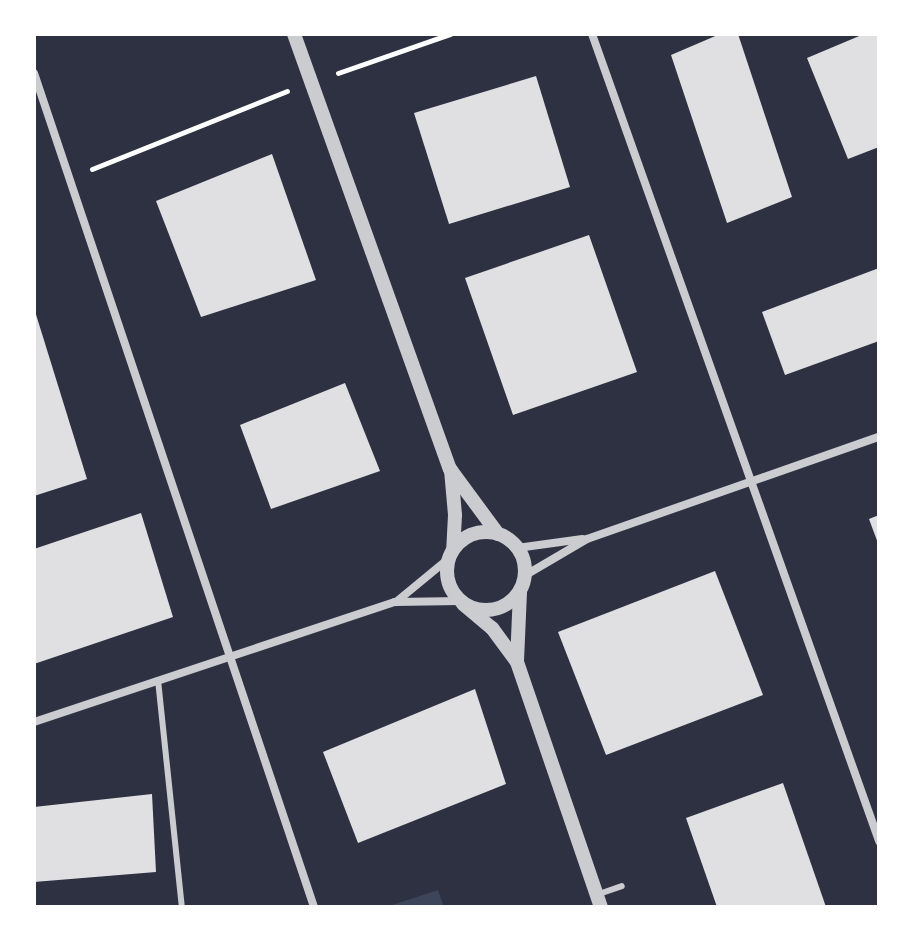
<!DOCTYPE html>
<html>
<head>
<meta charset="utf-8">
<style>
  body { margin:0 }
  #map { position:relative; width:913px; height:941px; overflow:hidden; background:#2d3142; font-family:"Fira Sans Condensed",sans-serif }
  div>[style] { position:absolute }
  [style*='--x'] { left:calc(var(--x)*1px); top:calc(var(--y)*1px); width:calc(var(--w)*1px); rotate:calc(var(--a)*1deg) }
  .green>* { inset:0; background:#3c4559 }
  .building>* { inset:0; background:#e0e0e3 }
  .path>* { height:5px; margin:-2.5px; padding:0 2.5px; transform-origin:2.5px; border-radius:2.5px; background:#fff }
  .service>* { height:6px; margin:-3px; padding:0 3px; transform-origin:3px; border-radius:3px; background:#caccd0 }
  .minor>* { height:8px; margin:-4px; padding:0 4px; transform-origin:4px; border-radius:4px; background:#caccd0 }
  .tertiary>* { height:14px; margin:-7px; padding:0 7px; transform-origin:7px; border-radius:7px; background:#caccd0 }
  .tertiary>.ring { margin:-7px; padding:0; box-sizing:content-box; background:none; border:14px solid #caccd0; border-radius:50% }
  span { translate:-50% -50%; white-space:nowrap; text-align:center; line-height:1.15; -webkit-text-stroke:6px #fff; paint-order:stroke }
  .frame { position:absolute; inset:0; border:36px solid #fff; pointer-events:none }
</style>
</head>
<body>
<div id="map">
  <div class="green">
    <i style="clip-path:polygon(438px 890px,444px 907px,386px 907px)"></i>
  </div>
  <div class="building">
    <i style="clip-path:polygon(720px 34px,738px 34px,792px 197px,727px 223px,671px 55px)"></i>
    <i style="clip-path:polygon(864px 34px,879px 34px,879px 147px,848px 159px,807px 58px)"></i>
    <i style="clip-path:polygon(536px 76px,570px 187px,449px 224px,414px 113px)"></i>
    <i style="clip-path:polygon(272px 154px,316px 280px,201px 317px,156px 201px)"></i>
    <i style="clip-path:polygon(589px 235px,637px 372px,513px 415px,465px 278px)"></i>
    <i style="clip-path:polygon(879px 268px,879px 341px,785px 375px,762px 312px)"></i>
    <i style="clip-path:polygon(34px 308px,87px 479px,34px 496px)"></i>
    <i style="clip-path:polygon(345px 383px,380px 471px,271px 509px,240px 425px)"></i>
    <i style="clip-path:polygon(141px 513px,173px 617px,34px 664px,34px 549px)"></i>
    <i style="clip-path:polygon(879px 515px,879px 546px,869px 519px)"></i>
    <i style="clip-path:polygon(715px 571px,763px 695px,606px 755px,558px 632px)"></i>
    <i style="clip-path:polygon(475px 689px,506px 784px,358px 843px,323px 752px)"></i>
    <i style="clip-path:polygon(783px 783px,826px 907px,717px 907px,686px 818px)"></i>
    <i style="clip-path:polygon(152px 794px,156px 872px,34px 882px,34px 807px)"></i>
  </div>
  <div class="path">
    <i style="--x:338;--y:73;--w:119;--a:-19.2"></i>
    <i style="--x:92;--y:169;--w:210;--a:-21.8"></i>
  </div>
  <div class="service">
    <i style="--x:158;--y:680;--w:228;--a:84"></i>
    <i style="--x:599;--y:894;--w:24;--a:-19"></i>
  </div>
  <div class="minor">
    <i style="--x:592;--y:34;--w:857;--a:70.42"></i>
    <i style="--x:34;--y:73;--w:880;--a:71.44"></i>
    <i style="--x:517;--y:548;--w:66;--a:-7.9"></i>
    <i style="--x:524;--y:576;--w:73;--a:-30.4"></i>
    <i style="--x:587;--y:539;--w:309;--a:-19.3"></i>
    <i style="--x:396;--y:602;--w:66;--a:-39.5"></i>
    <i style="--x:34;--y:722;--w:380;--a:-18.4"></i>
    <i style="--x:395;--y:602;--w:65;--a:-0.9"></i>
  </div>
  <div class="tertiary">
    <i style="--x:294;--y:34;--w:462;--a:70.3"></i>
    <i style="--x:450;--y:469;--w:81;--a:53.6"></i>
    <i style="--x:451;--y:470;--w:45;--a:84.9"></i>
    <i style="--x:455;--y:515;--w:34;--a:93"></i>
    <i class="ring" style="left:447px;top:532px;width:64px;height:64px"></i>
    <i style="--x:463;--y:604;--w:38;--a:40"></i>
    <i style="--x:492;--y:628;--w:42;--a:53.7"></i>
    <i style="--x:517;--y:662;--w:259;--a:71.1"></i>
    <i style="--x:517;--y:661;--w:70;--a:-87.5"></i>
  </div>
  <div class="frame"></div>
</div>
</body>
</html>
